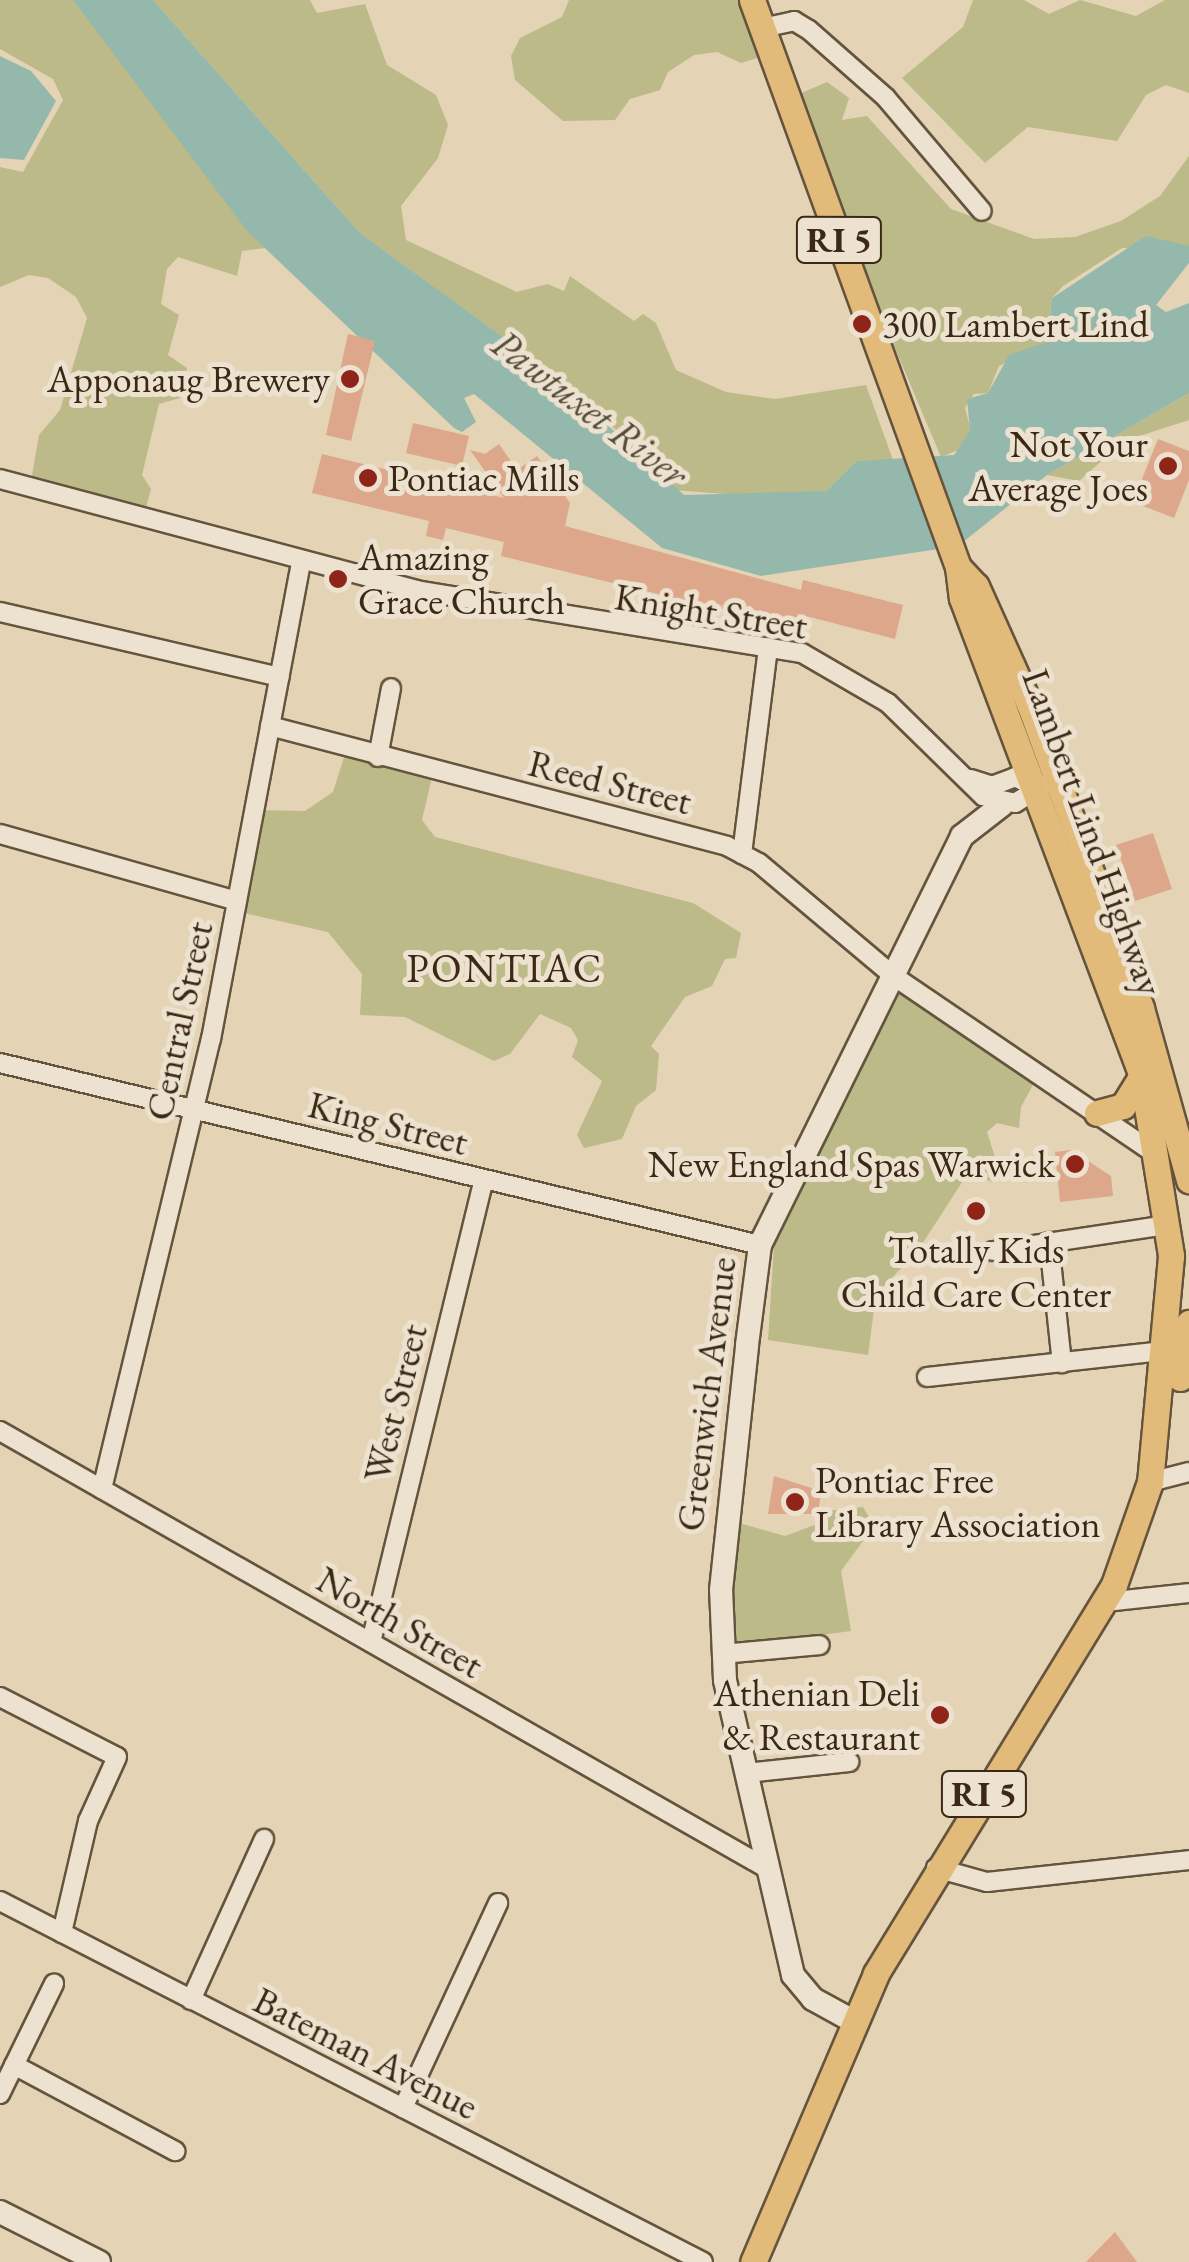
<!DOCTYPE html>
<html>
<head>
<meta charset="utf-8">
<style>
  body { margin:0 }
  #map { position:relative; width:1189px; height:2262px; overflow:hidden; background:#e4d3b5; font-family:"EB Garamond",serif }
  div>[style] { position:absolute }
  [style*='--x'] { left:calc(var(--x)*1px); top:calc(var(--y)*1px); width:calc(var(--w)*1px); rotate:calc(var(--a)*1deg) }
  .green>* { inset:0; background:#bbba88 }
  .water>* { inset:0; background:#95b8ac }
  .building>* { inset:0; background:#dca78a }
  .roads { filter:drop-shadow(2px 0 #65543d) drop-shadow(-2px 0 #65543d) drop-shadow(0 2px #65543d) drop-shadow(0 -2px #65543d) }
  .street>* { height:18px; margin:-9px; padding:0 9px; transform-origin:9px; border-radius:9px; background:#ede2cf }
  .secondary>* { height:22px; margin:-11px; padding:0 11px; transform-origin:11px; border-radius:11px; background:#ede2cf }
  .primary>* { height:25px; margin:-12.5px; padding:0 12.5px; transform-origin:12.5px; border-radius:12.5px; background:#e2ba7a }
  .dots>* { width:28px; height:28px; translate:-50% -50%; box-sizing:border-box; border:5px solid #ede2cf; border-radius:50% }
  span { translate:-50% -50%; white-space:nowrap; text-align:center; line-height:1.15; -webkit-text-stroke:10px #ede2cf; paint-order:stroke }
  .shield-label span { padding:2px 8px; background:#ede2cf; border:2px solid; border-radius:8px; -webkit-text-stroke-width:0 }
  .shield-label { font-size:35px; color:#3b2915; font-weight:700 }
  .poi-label { font-size:38px; color:#3b2915 }
  .left { translate:0 -50%; text-align:left }
  .right { translate:-100% -50%; text-align:right }
  .street-label { font-size:38px; color:#3b2915 }
  .water-label { font-size:40px; color:#524d3b; font-style:italic }
  .neighbourhood-label { font-size:40px; color:#3b2915; letter-spacing:2.5px }
</style>
</head>
<body>
<div id="map">
  <div class="green">
    <i style="clip-path:polygon(0 0,73px 0,265px 248px,242px 251px,237px 276px,178px 257px,167px 269px,161px 304px,179px 315px,168px 355px,187px 368px,180px 398px,159px 404px,142px 475px,151px 489px,143px 519px,30px 487px,39px 435px,60px 410px,87px 318px,76px 297px,48px 278px,29px 275px,0 287px,0 167px,23px 172px,63px 100px,53px 79px,0 49px)"></i>
    <i style="clip-path:polygon(153px 0,310px 0,317px 13px,365px 4px,387px 65px,436px 95px,448px 125px,438px 158px,401px 206px,406px 240px,517px 292px,548px 284px,564px 291px,570px 276px,634px 321px,643px 314px,656px 323px,676px 370px,726px 392px,775px 399px,866px 385px,893px 460px,856px 461px,826px 491px,763px 497px,674px 490px,650px 459px,543px 367px,360px 233px)"></i>
    <i style="clip-path:polygon(569px 0,755px 0,771px 54px,741px 63px,717px 52px,694px 55px,668px 72px,660px 90px,630px 99px,615px 120px,563px 121px,515px 80px,511px 56px,520px 38px,562px 17px)"></i>
    <i style="clip-path:polygon(973px 0,1024px 0,1049px 14px,1080px 0,1136px 16px,1165px 0,1189px 0,1189px 93px,1166px 85px,1146px 95px,1117px 141px,1028px 127px,985px 163px,902px 78px,963px 27px)"></i>
    <i style="clip-path:polygon(827px 82px,849px 98px,842px 120px,867px 116px,951px 209px,1034px 239px,1075px 237px,1121px 221px,1160px 196px,1189px 156px,1189px 246px,1122px 248px,1063px 286px,1052px 298px,1047px 342px,999px 366px,988px 393px,974px 394px,965px 408px,971px 431px,963px 448px,941px 457px,797px 116px,797px 95px)"></i>
    <i style="clip-path:polygon(1189px 393px,1189px 420px,1124px 441px,1079px 481px,1047px 475px)"></i>
    <i style="clip-path:polygon(346px 751px,433px 773px,422px 820px,435px 837px,693px 903px,741px 933px,736px 958px,725px 959px,712px 986px,685px 997px,651px 1046px,659px 1054px,656px 1090px,636px 1106px,622px 1139px,584px 1148px,577px 1135px,602px 1081px,572px 1057px,578px 1040px,571px 1028px,540px 1014px,510px 1054px,494px 1061px,405px 1017px,360px 1015px,362px 974px,328px 932px,235px 911px,251px 810px,305px 811px,333px 792px)"></i>
    <i style="clip-path:polygon(894px 978px,1041px 1070px,1021px 1107px,1019px 1128px,997px 1123px,987px 1132px,1000px 1173px,993px 1182px,968px 1173px,917px 1252px,876px 1294px,868px 1355px,768px 1340px,774px 1246px,831px 1129px,819px 1121px)"></i>
    <i style="clip-path:polygon(863px 1507px,874px 1526px,841px 1571px,851px 1631px,723px 1648px,732px 1521px,785px 1536px,817px 1524px,825px 1511px)"></i>
  </div>
  <div class="water">
    <i style="clip-path:polygon(73px 0,153px 0,360px 233px,544px 367px,684px 495px,826px 491px,856px 461px,954px 455px,970px 431px,967px 399px,988px 393px,1009px 355px,1047px 342px,1052px 298px,1146px 236px,1189px 246px,1189px 263px,1156px 305px,1166px 312px,1189px 303px,1189px 393px,1047px 475px,958px 546px,761px 576px,662px 548px,474px 394px,464px 398px,476px 422px,462px 432px,454px 428px,248px 232px)"></i>
    <i style="clip-path:polygon(0 56px,31px 71px,56px 101px,24px 160px,0 158px)"></i>
  </div>
  <div class="building">
    <i style="clip-path:polygon(348px 334px,375px 341px,351px 441px,326px 435px)"></i>
    <i style="clip-path:polygon(413px 423px,469px 436px,462px 466px,406px 453px)"></i>
    <i style="clip-path:polygon(1158px 439px,1189px 451px,1189px 480px,1174px 518px,1133px 502px)"></i>
    <i style="clip-path:polygon(499px 444px,517px 470px,537px 456px,570px 503px,565px 526px,801px 590px,803px 580px,903px 605px,895px 639px,798px 614px,795px 627px,501px 556px,504px 542px,446px 528px,443px 540px,426px 536px,429px 521px,312px 493px,322px 454px,504px 498px,470px 450px,485px 454px)"></i>
    <i style="clip-path:polygon(1153px 833px,1172px 889px,1135px 901px,1116px 845px)"></i>
    <i style="clip-path:polygon(1071px 1150px,1111px 1176px,1113px 1196px,1060px 1202px,1055px 1152px)"></i>
    <i style="clip-path:polygon(774px 1476px,821px 1491px,818px 1514px,768px 1514px)"></i>
    <i style="clip-path:polygon(1115px 2232px,1137px 2262px,1086px 2262px)"></i>
  </div>
  <div class="roads">
    <div class="street">
      <i style="--x:762;--y:28;--w:33;--a:-12"></i>
      <i style="--x:794;--y:21;--w:17;--a:31"></i>
      <i style="--x:809;--y:30;--w:103;--a:41.4"></i>
      <i style="--x:886;--y:98;--w:148;--a:49.7"></i>
      <i style="--x:0;--y:479;--w:431;--a:14.9"></i>
      <i style="--x:416;--y:590;--w:391;--a:9.3"></i>
      <i style="--x:802;--y:653;--w:99;--a:30.2"></i>
      <i style="--x:888;--y:703;--w:133;--a:44.4"></i>
      <i style="--x:983;--y:796;--w:33;--a:12"></i>
      <i style="--x:1015;--y:803;--w:32;--a:-32"></i>
      <i style="--x:0;--y:612;--w:287;--a:13.1"></i>
      <i style="--x:270;--y:726;--w:472;--a:14.7"></i>
      <i style="--x:727;--y:846;--w:36;--a:28"></i>
      <i style="--x:759;--y:863;--w:177;--a:40"></i>
      <i style="--x:895;--y:977;--w:318;--a:34.2"></i>
      <i style="--x:378;--y:757;--w:70;--a:-79.3"></i>
      <i style="--x:971;--y:779;--w:22;--a:18"></i>
      <i style="--x:992;--y:786;--w:25;--a:-21"></i>
      <i style="--x:1015;--y:777;--w:22;--a:27"></i>
      <i style="--x:0;--y:834;--w:246;--a:15.8"></i>
      <i style="--x:742;--y:854;--w:208;--a:-82.8"></i>
      <i style="--x:0;--y:1063;--w:781;--a:13.47"></i>
      <i style="--x:1049;--y:1242;--w:122;--a:83.9"></i>
      <i style="--x:993;--y:1251;--w:176;--a:-8.5"></i>
      <i style="--x:927;--y:1377;--w:236;--a:-6.3"></i>
      <i style="--x:0;--y:1431;--w:884;--a:29.7"></i>
      <i style="--x:1150;--y:1482;--w:40;--a:-14.4"></i>
      <i style="--x:102;--y:1489;--w:463;--a:-76.4"></i>
      <i style="--x:211;--y:1039;--w:485;--a:-79.3"></i>
      <i style="--x:1105;--y:1602;--w:84;--a:-6.1"></i>
      <i style="--x:371;--y:1642;--w:476;--a:-76.3"></i>
      <i style="--x:723;--y:1654;--w:97;--a:-5.3"></i>
      <i style="--x:0;--y:1697;--w:131;--a:27.1"></i>
      <i style="--x:117;--y:1757;--w:70;--a:114.4"></i>
      <i style="--x:88;--y:1821;--w:115;--a:103.1"></i>
      <i style="--x:746;--y:1773;--w:104;--a:-6.1"></i>
      <i style="--x:936;--y:1868;--w:53;--a:15.4"></i>
      <i style="--x:987;--y:1882;--w:203;--a:-6.2"></i>
      <i style="--x:0;--y:1901;--w:790;--a:27.18"></i>
      <i style="--x:191;--y:2000;--w:177;--a:-65.6"></i>
      <i style="--x:14;--y:2065;--w:183;--a:28.1"></i>
      <i style="--x:0;--y:2094;--w:123;--a:-63.9"></i>
      <i style="--x:403;--y:2108;--w:226;--a:-65.1"></i>
    </div>
    <div class="secondary">
      <i style="--x:853;--y:2021;--w:46;--a:-151.2"></i>
      <i style="--x:813;--y:1999;--w:31;--a:-130"></i>
      <i style="--x:793;--y:1975;--w:303;--a:-103"></i>
      <i style="--x:725;--y:1680;--w:90;--a:-92.5"></i>
      <i style="--x:721;--y:1590;--w:246;--a:-83.9"></i>
      <i style="--x:747;--y:1345;--w:101;--a:-82.6"></i>
      <i style="--x:760;--y:1245;--w:456;--a:-63.7"></i>
      <i style="--x:962;--y:836;--w:51;--a:-37.8"></i>
      <i style="--x:0;--y:2212;--w:111;--a:26.8"></i>
    </div>
    <div class="primary">
      <i style="--x:752;--y:0;--w:603;--a:70.03"></i>
      <i style="--x:958;--y:567;--w:31;--a:83"></i>
      <i style="--x:962;--y:598;--w:511;--a:69.37"></i>
      <i style="--x:1142;--y:1076;--w:182;--a:80.8"></i>
      <i style="--x:1171;--y:1256;--w:227;--a:95.3"></i>
      <i style="--x:1150;--y:1482;--w:109;--a:109.3"></i>
      <i style="--x:1114;--y:1585;--w:456;--a:121.5"></i>
      <i style="--x:876;--y:1974;--w:313;--a:113.1"></i>
      <i style="--x:958;--y:567;--w:26;--a:47"></i>
      <i style="--x:976;--y:586;--w:132;--a:65.8"></i>
      <i style="--x:1030;--y:706;--w:322;--a:69.8"></i>
      <i style="--x:1141;--y:1008;--w:179;--a:74.4"></i>
      <i style="--x:1097;--y:1113;--w:27;--a:-15"></i>
      <i style="--x:1123;--y:1106;--w:36;--a:-58"></i>
      <i style="--x:1180;--y:1378;--w:56;--a:-80.7"></i>
    </div>
  </div>
  <div class="dots">
    <i style="left:862px;top:324px;background:#8f2418"></i>
    <i style="left:350px;top:379px;background:#8f2418"></i>
    <i style="left:1168px;top:466px;background:#8f2418"></i>
    <i style="left:368px;top:478px;background:#8f2418"></i>
    <i style="left:338px;top:579px;background:#8f2418"></i>
    <i style="left:1075px;top:1164px;background:#8f2418"></i>
    <i style="left:976px;top:1211px;background:#8f2418"></i>
    <i style="left:795px;top:1502px;background:#8f2418"></i>
    <i style="left:940px;top:1715px;background:#8f2418"></i>
  </div>
  <div class="shield-label">
    <span style="left:839px;top:240px">RI 5</span>
    <span style="left:984px;top:1794px">RI 5</span>
  </div>
  <div class="poi-label">
    <span class="left" style="left:882px;top:324px">300 Lambert Lind</span>
    <span class="right" style="left:330px;top:379px">Apponaug Brewery</span>
    <span class="right" style="left:1148px;top:466px">Not Your<br>Average Joes</span>
    <span class="left" style="left:388px;top:478px">Pontiac Mills</span>
    <span class="left" style="left:358px;top:579px">Amazing<br>Grace Church</span>
    <span class="right" style="left:1055px;top:1164px">New England Spas Warwick</span>
    <span style="left:976px;top:1272px">Totally Kids<br>Child Care Center</span>
    <span class="left" style="left:815px;top:1502px">Pontiac Free<br>Library Association</span>
    <span class="right" style="left:920px;top:1715px">Athenian Deli<br>&amp; Restaurant</span>
  </div>
  <div class="street-label">
    <span style="left:711px;top:611px;rotate:9deg">Knight Street</span>
    <span style="left:610px;top:782px;rotate:14deg">Reed Street</span>
    <span style="left:1093px;top:832px;rotate:70deg">Lambert Lind Highway</span>
    <span style="left:179px;top:1021px;rotate:-78deg">Central Street</span>
    <span style="left:388px;top:1123px;rotate:14deg">King Street</span>
    <span style="left:706px;top:1394px;rotate:-83deg">Greenwich Avenue</span>
    <span style="left:395px;top:1403px;rotate:-76deg">West Street</span>
    <span style="left:400px;top:1622px;rotate:30deg">North Street</span>
    <span style="left:366px;top:2053px;rotate:27deg">Bateman Avenue</span>
  </div>
  <div class="water-label">
    <span style="left:590px;top:408px;rotate:37deg">Pawtuxet River</span>
  </div>
  <div class="neighbourhood-label">
    <span style="left:505px;top:968px">PONTIAC</span>
  </div>
</div>
</body>
</html>
